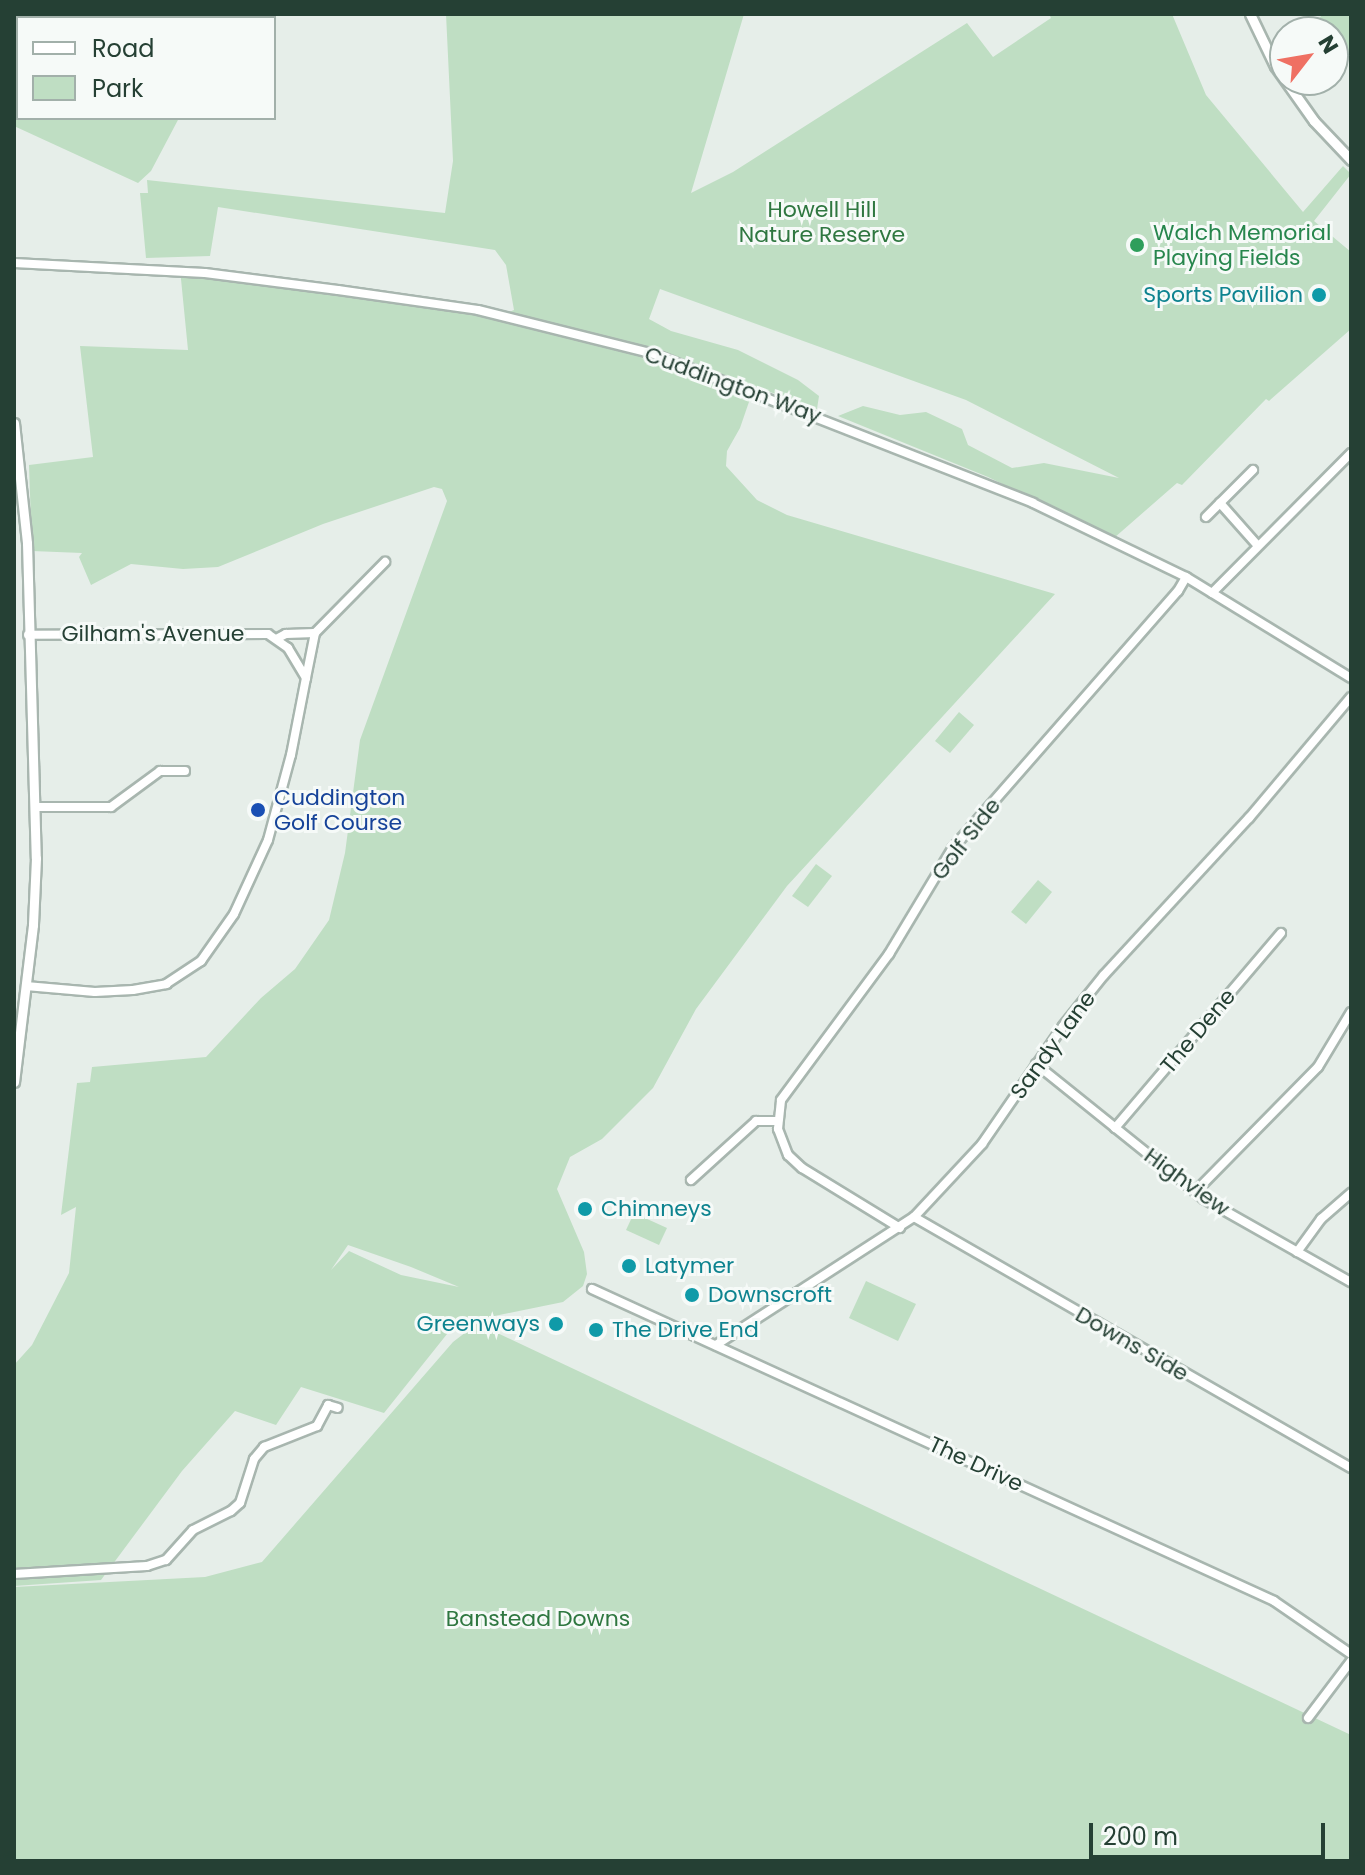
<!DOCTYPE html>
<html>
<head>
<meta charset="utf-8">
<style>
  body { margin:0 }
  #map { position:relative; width:1365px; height:1875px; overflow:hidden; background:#e6eee9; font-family:Poppins,sans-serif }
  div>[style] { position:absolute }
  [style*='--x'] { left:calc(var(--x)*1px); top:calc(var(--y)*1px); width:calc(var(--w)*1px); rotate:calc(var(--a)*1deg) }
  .green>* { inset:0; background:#bfdec3 }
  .roads { filter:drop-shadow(2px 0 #a8b6af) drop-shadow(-2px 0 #a8b6af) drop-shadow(0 2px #a8b6af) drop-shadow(0 -2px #a8b6af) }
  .minor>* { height:8px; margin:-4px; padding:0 4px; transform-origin:4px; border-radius:4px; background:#fff }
  .tertiary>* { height:9px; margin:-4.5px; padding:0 4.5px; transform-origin:4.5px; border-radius:4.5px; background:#fff }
  .dots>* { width:22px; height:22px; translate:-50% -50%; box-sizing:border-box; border:4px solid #f6faf8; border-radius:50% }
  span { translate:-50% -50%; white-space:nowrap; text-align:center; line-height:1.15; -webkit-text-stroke:6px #f6faf8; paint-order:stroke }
  .park-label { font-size:22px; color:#2f7740 }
  .leisure-label { font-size:22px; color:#27864d }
  .left { translate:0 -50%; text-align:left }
  .culture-label { font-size:22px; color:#0d838f }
  .right { translate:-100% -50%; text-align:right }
  .street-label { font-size:22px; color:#254034 }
  .transit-label { font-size:22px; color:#164399 }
  .frame { position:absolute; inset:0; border:16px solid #254034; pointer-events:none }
  .legend { position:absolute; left:16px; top:16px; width:260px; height:104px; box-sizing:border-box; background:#f6faf8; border:2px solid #a2b0aa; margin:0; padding:10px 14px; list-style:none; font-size:24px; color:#254034 }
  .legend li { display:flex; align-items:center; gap:16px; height:40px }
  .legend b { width:40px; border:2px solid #a2b0aa }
  .north { position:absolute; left:1269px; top:16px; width:80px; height:80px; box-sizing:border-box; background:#f6faf8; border:2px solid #a2b0aa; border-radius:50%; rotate:59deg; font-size:22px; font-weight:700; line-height:32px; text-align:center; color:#254034 }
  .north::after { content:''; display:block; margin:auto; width:28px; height:36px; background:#ef7063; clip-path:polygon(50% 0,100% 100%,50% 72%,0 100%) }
  .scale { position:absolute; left:1089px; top:1823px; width:236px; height:36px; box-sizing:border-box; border:4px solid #254034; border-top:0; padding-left:10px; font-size:24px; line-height:28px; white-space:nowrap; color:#254034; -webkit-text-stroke:6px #f6faf8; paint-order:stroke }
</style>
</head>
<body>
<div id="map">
  <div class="green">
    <i style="clip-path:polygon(14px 14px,156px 14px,162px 18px,18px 18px,18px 118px,179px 118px,151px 171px,138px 183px,14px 126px)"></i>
    <i style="clip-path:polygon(evenodd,446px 14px,744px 14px,691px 193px,733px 172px,967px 23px,993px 57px,1051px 18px,1049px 14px,1172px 14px,1206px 95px,1303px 212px,1343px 166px,1351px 174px,1314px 221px,1351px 252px,1351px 329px,1269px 401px,1266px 399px,1182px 485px,1177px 483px,1114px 538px,988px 477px,838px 416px,863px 406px,900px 415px,926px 412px,962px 429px,968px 445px,1012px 468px,1044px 463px,1119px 478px,966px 400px,660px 289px,649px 319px,671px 331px,738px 350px,798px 380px,819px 396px,817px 409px,748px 384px,745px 394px,751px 396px,740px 428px,727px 451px,726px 466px,757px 500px,787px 515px,1055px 594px,787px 886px,696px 1009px,653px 1088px,602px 1139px,570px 1157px,557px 1189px,584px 1252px,587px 1274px,583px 1286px,563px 1302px,485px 1318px,491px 1330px,1351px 1735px,1351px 1861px,14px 1861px,14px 1587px,205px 1577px,262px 1562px,453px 1342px,483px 1319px,455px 1324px,384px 1413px,301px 1387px,276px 1425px,235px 1411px,182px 1471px,101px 1580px,14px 1586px,14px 1365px,32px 1345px,69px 1273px,76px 1207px,61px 1215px,77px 1083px,90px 1082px,92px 1067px,206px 1057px,261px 998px,295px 969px,329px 920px,345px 853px,360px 740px,447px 501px,442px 489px,434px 487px,323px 524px,218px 567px,183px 569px,131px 564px,91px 585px,79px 557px,82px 553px,32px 551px,29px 465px,93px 457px,80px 346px,188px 350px,180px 269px,418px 297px,500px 316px,514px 310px,506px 265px,495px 250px,218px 207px,210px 256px,146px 258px,140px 193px,148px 193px,147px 180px,445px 213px,453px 161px,446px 14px,348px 1245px,411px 1267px,459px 1287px,401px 1275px,349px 1251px,331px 1270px,348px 1245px)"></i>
    <i style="clip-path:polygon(1323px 14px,1351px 14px,1351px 56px,1333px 40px,1333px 32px,1324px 32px,1314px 24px)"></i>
    <i style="clip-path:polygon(959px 712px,974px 725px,950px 753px,935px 741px)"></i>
    <i style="clip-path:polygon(816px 864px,832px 876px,808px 907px,792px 896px)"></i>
    <i style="clip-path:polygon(1038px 880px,1052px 892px,1026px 924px,1011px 912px)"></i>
    <i style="clip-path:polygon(634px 1213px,667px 1228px,659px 1245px,626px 1230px)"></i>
    <i style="clip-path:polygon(866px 1281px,916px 1304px,898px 1341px,849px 1318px)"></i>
  </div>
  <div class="roads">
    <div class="minor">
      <i style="--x:14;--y:263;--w:191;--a:3"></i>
      <i style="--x:205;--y:273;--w:134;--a:7.3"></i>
      <i style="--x:338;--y:290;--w:141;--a:8.1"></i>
      <i style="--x:478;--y:310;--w:178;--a:14"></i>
      <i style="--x:651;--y:353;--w:410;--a:21.4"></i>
      <i style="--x:1033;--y:503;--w:170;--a:25.8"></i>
      <i style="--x:1186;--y:577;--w:193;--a:31.5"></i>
      <i style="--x:1253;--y:470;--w:47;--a:135"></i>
      <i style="--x:1220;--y:503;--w:57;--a:48.5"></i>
      <i style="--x:1206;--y:517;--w:20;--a:-45"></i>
      <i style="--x:1212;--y:593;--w:197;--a:-45.2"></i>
      <i style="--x:278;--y:638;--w:9;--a:-27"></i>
      <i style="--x:286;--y:634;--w:29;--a:-2"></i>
      <i style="--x:306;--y:678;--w:46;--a:-78.7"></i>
      <i style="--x:315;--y:633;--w:100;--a:-45.4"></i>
      <i style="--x:35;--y:807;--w:76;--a:0"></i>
      <i style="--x:111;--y:807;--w:61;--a:-36.3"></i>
      <i style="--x:160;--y:771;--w:25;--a:0"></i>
      <i style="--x:26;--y:986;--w:69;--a:5"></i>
      <i style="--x:95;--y:992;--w:38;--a:-3"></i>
      <i style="--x:133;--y:990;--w:34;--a:-10"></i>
      <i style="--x:166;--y:984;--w:42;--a:-33.3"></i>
      <i style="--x:201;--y:961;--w:57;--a:-54.9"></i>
      <i style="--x:234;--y:914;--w:81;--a:-65.3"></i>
      <i style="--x:268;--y:840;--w:88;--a:-74.9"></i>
      <i style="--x:291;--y:755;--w:78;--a:-79"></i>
      <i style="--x:306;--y:678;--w:35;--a:-121"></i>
      <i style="--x:288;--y:648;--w:24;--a:-145"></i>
      <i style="--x:268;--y:634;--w:240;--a:179.8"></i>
      <i style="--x:1036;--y:1064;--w:216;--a:38.8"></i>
      <i style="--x:1204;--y:1199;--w:169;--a:29.5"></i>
      <i style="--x:1115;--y:1128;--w:256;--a:-49.6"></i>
      <i style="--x:691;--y:1180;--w:88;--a:-42.2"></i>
      <i style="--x:756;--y:1121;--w:21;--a:0"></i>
      <i style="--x:1195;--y:1192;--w:175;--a:-45.5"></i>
      <i style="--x:1318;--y:1067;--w:64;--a:-59"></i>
      <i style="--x:914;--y:1217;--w:504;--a:29.87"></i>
      <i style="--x:900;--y:1228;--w:115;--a:-148.5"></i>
      <i style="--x:802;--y:1168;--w:19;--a:-137"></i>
      <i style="--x:788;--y:1155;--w:28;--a:-111"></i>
      <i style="--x:778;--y:1129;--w:29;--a:-84"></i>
      <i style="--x:781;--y:1100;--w:182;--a:-53.5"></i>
      <i style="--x:889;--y:954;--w:122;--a:-59"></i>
      <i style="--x:952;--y:849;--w:343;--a:-48.8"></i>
      <i style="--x:1178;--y:591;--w:16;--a:-60"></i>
      <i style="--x:1297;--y:1252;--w:41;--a:-54"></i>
      <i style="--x:1321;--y:1219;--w:40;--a:-41"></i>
      <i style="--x:592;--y:1289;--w:750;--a:24.58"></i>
      <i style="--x:1274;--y:1601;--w:93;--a:34.5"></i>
      <i style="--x:716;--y:1345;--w:236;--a:-32.9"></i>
      <i style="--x:914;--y:1217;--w:100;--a:-47"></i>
      <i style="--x:982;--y:1144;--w:143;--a:-55.5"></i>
      <i style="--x:1063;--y:1026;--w:65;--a:-51.2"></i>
      <i style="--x:1104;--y:975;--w:214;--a:-47.3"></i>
      <i style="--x:1249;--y:818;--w:158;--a:-49.9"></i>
      <i style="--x:14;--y:1574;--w:133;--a:-3.4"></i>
      <i style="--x:147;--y:1566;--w:20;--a:-18"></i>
      <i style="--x:166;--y:1560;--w:40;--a:-48"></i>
      <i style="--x:193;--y:1530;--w:42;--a:-26.6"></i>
      <i style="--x:231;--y:1511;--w:12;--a:-42"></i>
      <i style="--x:240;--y:1503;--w:46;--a:-72.3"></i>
      <i style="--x:254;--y:1459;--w:16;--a:-50"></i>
      <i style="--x:264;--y:1447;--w:57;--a:-21.6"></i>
      <i style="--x:317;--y:1426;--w:24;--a:-62"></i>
      <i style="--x:328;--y:1405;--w:10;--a:17"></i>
      <i style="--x:1308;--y:1718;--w:71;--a:-53"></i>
    </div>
    <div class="tertiary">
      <i style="--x:1250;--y:14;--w:58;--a:64.3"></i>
      <i style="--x:1275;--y:66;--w:67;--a:54.7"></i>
      <i style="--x:1314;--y:121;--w:54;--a:46.5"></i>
      <i style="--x:14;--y:423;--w:121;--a:83.8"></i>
      <i style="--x:27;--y:543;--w:315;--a:88.4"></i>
      <i style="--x:36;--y:858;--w:67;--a:92.6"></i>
      <i style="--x:33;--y:925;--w:158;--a:96.9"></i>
    </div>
  </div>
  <div class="dots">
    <i style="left:1137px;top:245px;background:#2e9e5b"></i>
    <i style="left:1319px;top:295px;background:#0f9aa8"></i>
    <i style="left:258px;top:810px;background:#1a4fb4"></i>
    <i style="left:585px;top:1209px;background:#0f9aa8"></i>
    <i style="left:629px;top:1266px;background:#0f9aa8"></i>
    <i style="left:692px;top:1295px;background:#0f9aa8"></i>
    <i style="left:556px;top:1324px;background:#0f9aa8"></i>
    <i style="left:596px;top:1330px;background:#0f9aa8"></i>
  </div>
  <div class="park-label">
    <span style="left:822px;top:222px">Howell Hill<br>Nature Reserve</span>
    <span style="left:538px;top:1619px">Banstead Downs</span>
  </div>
  <div class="leisure-label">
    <span class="left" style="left:1153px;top:245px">Walch Memorial<br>Playing Fields</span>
  </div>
  <div class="culture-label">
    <span class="right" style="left:1303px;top:295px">Sports Pavilion</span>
    <span class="left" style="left:601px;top:1209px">Chimneys</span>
    <span class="left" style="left:645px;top:1266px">Latymer</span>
    <span class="left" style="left:708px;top:1295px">Downscroft</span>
    <span class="right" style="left:540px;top:1324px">Greenways</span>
    <span class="left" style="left:612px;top:1330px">The Drive End</span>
  </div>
  <div class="street-label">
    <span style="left:733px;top:385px;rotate:20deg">Cuddington Way</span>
    <span style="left:153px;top:634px">Gilham's Avenue</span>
    <span style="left:966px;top:839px;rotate:-52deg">Golf Side</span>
    <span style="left:1198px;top:1031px;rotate:-50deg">The Dene</span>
    <span style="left:1053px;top:1045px;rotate:-54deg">Sandy Lane</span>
    <span style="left:1187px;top:1182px;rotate:36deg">Highview</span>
    <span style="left:1132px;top:1344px;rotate:30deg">Downs Side</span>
    <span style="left:976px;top:1464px;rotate:25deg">The Drive</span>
  </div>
  <div class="transit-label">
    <span class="left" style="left:274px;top:810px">Cuddington<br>Golf Course</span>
  </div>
  <div class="frame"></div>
  <ul class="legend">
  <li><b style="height:10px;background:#fff"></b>Road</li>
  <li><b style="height:22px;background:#bfdec3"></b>Park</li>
  </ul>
  <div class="north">N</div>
  <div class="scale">200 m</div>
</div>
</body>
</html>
